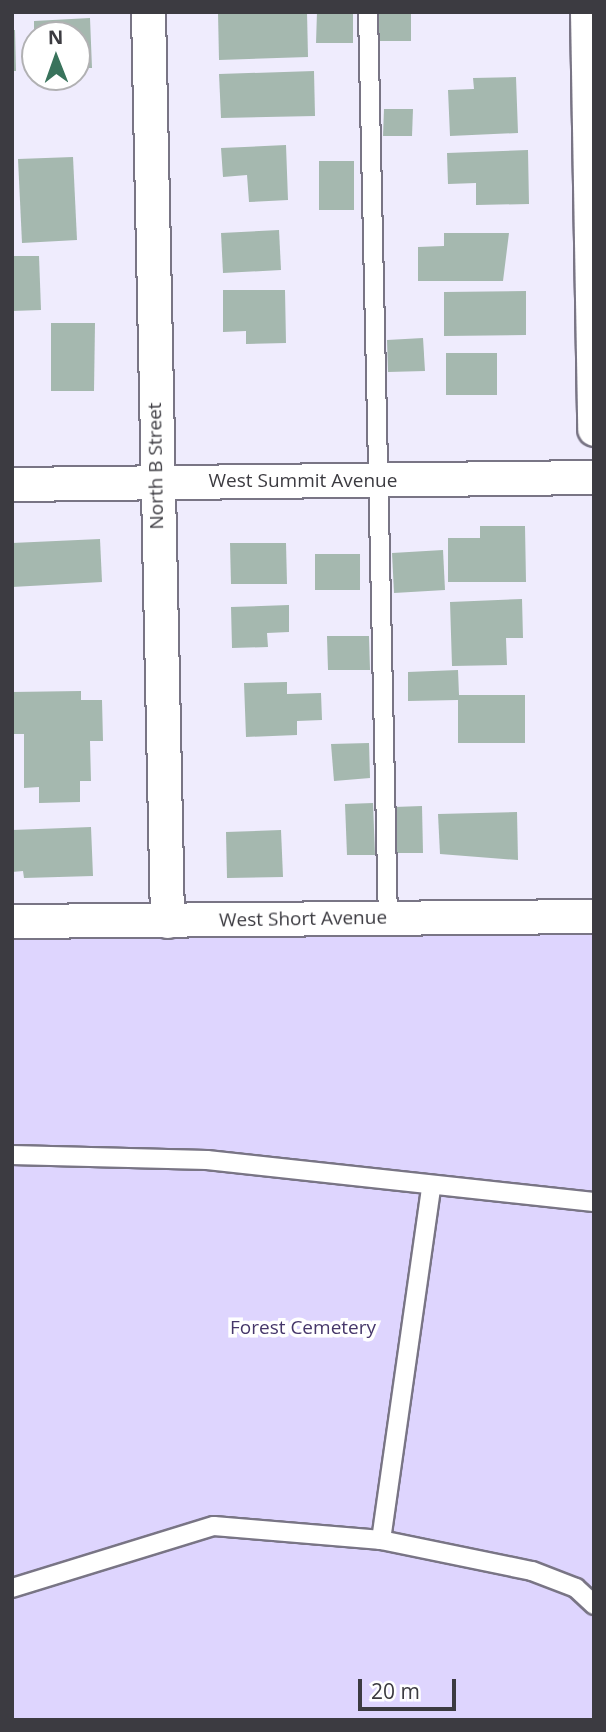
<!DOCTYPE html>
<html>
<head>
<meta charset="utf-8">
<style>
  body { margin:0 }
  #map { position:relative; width:606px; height:1732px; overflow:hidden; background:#efecfd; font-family:"Open Sans",sans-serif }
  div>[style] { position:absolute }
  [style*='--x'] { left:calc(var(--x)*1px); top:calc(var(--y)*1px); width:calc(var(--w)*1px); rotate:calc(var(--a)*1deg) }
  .green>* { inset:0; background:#ded5fe }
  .building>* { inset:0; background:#a5b8af }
  .roads { filter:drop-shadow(2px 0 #797585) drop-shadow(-2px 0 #797585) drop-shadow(0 2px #797585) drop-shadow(0 -2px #797585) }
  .service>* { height:18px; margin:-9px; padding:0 9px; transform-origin:9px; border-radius:9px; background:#fff }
  .minor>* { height:33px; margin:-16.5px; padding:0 16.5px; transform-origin:16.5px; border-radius:16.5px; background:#fff }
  span { translate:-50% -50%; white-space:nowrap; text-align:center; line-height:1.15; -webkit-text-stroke:7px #fff; paint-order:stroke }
  .street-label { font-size:19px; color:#3c3b41 }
  .park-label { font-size:19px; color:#46376a }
  .frame { position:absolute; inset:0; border:14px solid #3c3b41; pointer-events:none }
  .north { position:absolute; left:21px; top:21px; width:70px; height:70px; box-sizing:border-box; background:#fff; border:2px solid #b1b1b3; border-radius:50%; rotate:359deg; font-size:19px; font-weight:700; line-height:28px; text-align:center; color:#3c3b41 }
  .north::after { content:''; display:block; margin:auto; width:24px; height:32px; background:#39735c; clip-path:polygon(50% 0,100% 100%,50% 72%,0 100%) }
  .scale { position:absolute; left:358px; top:1679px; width:98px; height:32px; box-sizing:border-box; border:4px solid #3c3b41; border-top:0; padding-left:9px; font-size:21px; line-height:24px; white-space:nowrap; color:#3c3b41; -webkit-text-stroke:5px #fff; paint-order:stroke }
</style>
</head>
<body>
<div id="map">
  <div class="green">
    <i style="clip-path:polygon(594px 929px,594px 1720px,12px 1720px,12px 937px)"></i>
  </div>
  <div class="building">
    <i style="clip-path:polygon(218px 12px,307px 12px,308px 57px,219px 60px)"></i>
    <i style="clip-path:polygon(317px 12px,353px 12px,353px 43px,316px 43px)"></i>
    <i style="clip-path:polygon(379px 12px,411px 12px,411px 41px,379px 41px)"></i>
    <i style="clip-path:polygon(90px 18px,92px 68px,77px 68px,77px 35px,34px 35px,34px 21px)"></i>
    <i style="clip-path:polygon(12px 30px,15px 30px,16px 71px,12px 71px)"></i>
    <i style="clip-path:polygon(314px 71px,315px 116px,221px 118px,219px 74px)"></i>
    <i style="clip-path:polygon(516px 77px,518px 133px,450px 136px,448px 90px,474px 89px,473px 78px)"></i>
    <i style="clip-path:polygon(384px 109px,413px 109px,412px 136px,383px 136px)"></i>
    <i style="clip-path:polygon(286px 145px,288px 200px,249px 202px,247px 175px,223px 177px,221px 148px)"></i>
    <i style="clip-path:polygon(528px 150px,529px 204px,476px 205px,476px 183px,448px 184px,447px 153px)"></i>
    <i style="clip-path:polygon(73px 157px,77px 240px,22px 243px,18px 159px)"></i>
    <i style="clip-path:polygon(319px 161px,354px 161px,354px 210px,319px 210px)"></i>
    <i style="clip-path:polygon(279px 230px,281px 270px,223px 273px,221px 233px)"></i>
    <i style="clip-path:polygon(444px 233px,509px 233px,503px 281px,418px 281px,418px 247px,444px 246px)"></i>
    <i style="clip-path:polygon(12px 256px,39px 256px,41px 310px,12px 311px)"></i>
    <i style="clip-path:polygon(223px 290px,285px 290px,286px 343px,246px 344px,246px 331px,223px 332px)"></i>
    <i style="clip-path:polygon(526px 291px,526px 335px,444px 336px,444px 292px)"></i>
    <i style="clip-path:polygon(51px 323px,95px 323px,94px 391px,51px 391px)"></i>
    <i style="clip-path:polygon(423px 338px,425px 371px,388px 372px,387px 340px)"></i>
    <i style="clip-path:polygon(446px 353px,497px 353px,497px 395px,446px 395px)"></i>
    <i style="clip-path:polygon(480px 526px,525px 526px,526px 582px,448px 582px,448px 538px,480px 538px)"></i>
    <i style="clip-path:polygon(100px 539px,102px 582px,12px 587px,12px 543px)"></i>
    <i style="clip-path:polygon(230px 543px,286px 543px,287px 584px,231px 584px)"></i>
    <i style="clip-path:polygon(443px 550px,445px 590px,394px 593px,392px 553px)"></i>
    <i style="clip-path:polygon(315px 554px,360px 554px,360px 590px,315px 590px)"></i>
    <i style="clip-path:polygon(522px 599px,523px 638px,506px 638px,507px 665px,452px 666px,450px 602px)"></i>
    <i style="clip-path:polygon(289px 605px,289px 632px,267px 633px,268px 647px,232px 648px,231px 607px)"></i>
    <i style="clip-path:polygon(327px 636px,369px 636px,370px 670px,328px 670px)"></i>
    <i style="clip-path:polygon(458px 670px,459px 695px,525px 695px,525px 743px,458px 743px,458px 700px,408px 701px,408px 672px)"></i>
    <i style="clip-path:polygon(287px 682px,287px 694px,321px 693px,322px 720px,297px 721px,297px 735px,246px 737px,244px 683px)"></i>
    <i style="clip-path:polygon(81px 691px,81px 700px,102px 700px,103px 741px,90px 741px,91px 781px,80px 781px,80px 802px,39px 803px,39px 787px,24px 788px,24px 734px,12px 734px,12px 692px)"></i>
    <i style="clip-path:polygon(369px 743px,370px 778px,334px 781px,331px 744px)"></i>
    <i style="clip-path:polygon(373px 803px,375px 855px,347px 855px,345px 804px)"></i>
    <i style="clip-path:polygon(422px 806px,423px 853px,395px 853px,394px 807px)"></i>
    <i style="clip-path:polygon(517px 812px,518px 860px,440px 854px,438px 814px)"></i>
    <i style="clip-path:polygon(91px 827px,93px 876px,24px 878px,23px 871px,12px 872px,12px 830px)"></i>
    <i style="clip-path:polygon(281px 830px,283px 877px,227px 878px,226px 832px)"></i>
  </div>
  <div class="roads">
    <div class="service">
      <i style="--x:368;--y:12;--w:906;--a:88.74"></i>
      <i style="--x:12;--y:1155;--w:195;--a:1.5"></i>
      <i style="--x:207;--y:1160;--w:389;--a:6.2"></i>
      <i style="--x:381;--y:1540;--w:355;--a:-81.9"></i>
      <i style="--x:12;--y:1588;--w:211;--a:-17.1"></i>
      <i style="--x:214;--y:1526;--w:168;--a:4.8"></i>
      <i style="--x:381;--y:1540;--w:154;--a:11.6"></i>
      <i style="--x:532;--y:1571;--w:47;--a:21.1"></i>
      <i style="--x:576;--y:1588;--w:25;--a:43"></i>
    </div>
    <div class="minor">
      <i style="--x:148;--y:12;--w:909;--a:88.8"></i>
      <i style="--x:587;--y:12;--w:417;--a:89"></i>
      <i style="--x:12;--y:484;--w:582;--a:-0.69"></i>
      <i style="--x:12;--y:921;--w:582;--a:-0.49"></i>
    </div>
  </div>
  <div class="street-label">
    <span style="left:156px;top:466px;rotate:-91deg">North B Street</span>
    <span style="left:303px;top:481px">West Summit Avenue</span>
    <span style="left:303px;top:919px;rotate:-1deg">West Short Avenue</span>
  </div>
  <div class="park-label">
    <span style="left:303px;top:1328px">Forest Cemetery</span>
  </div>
  <div class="frame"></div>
  <div class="north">N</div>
  <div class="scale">20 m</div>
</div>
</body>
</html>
